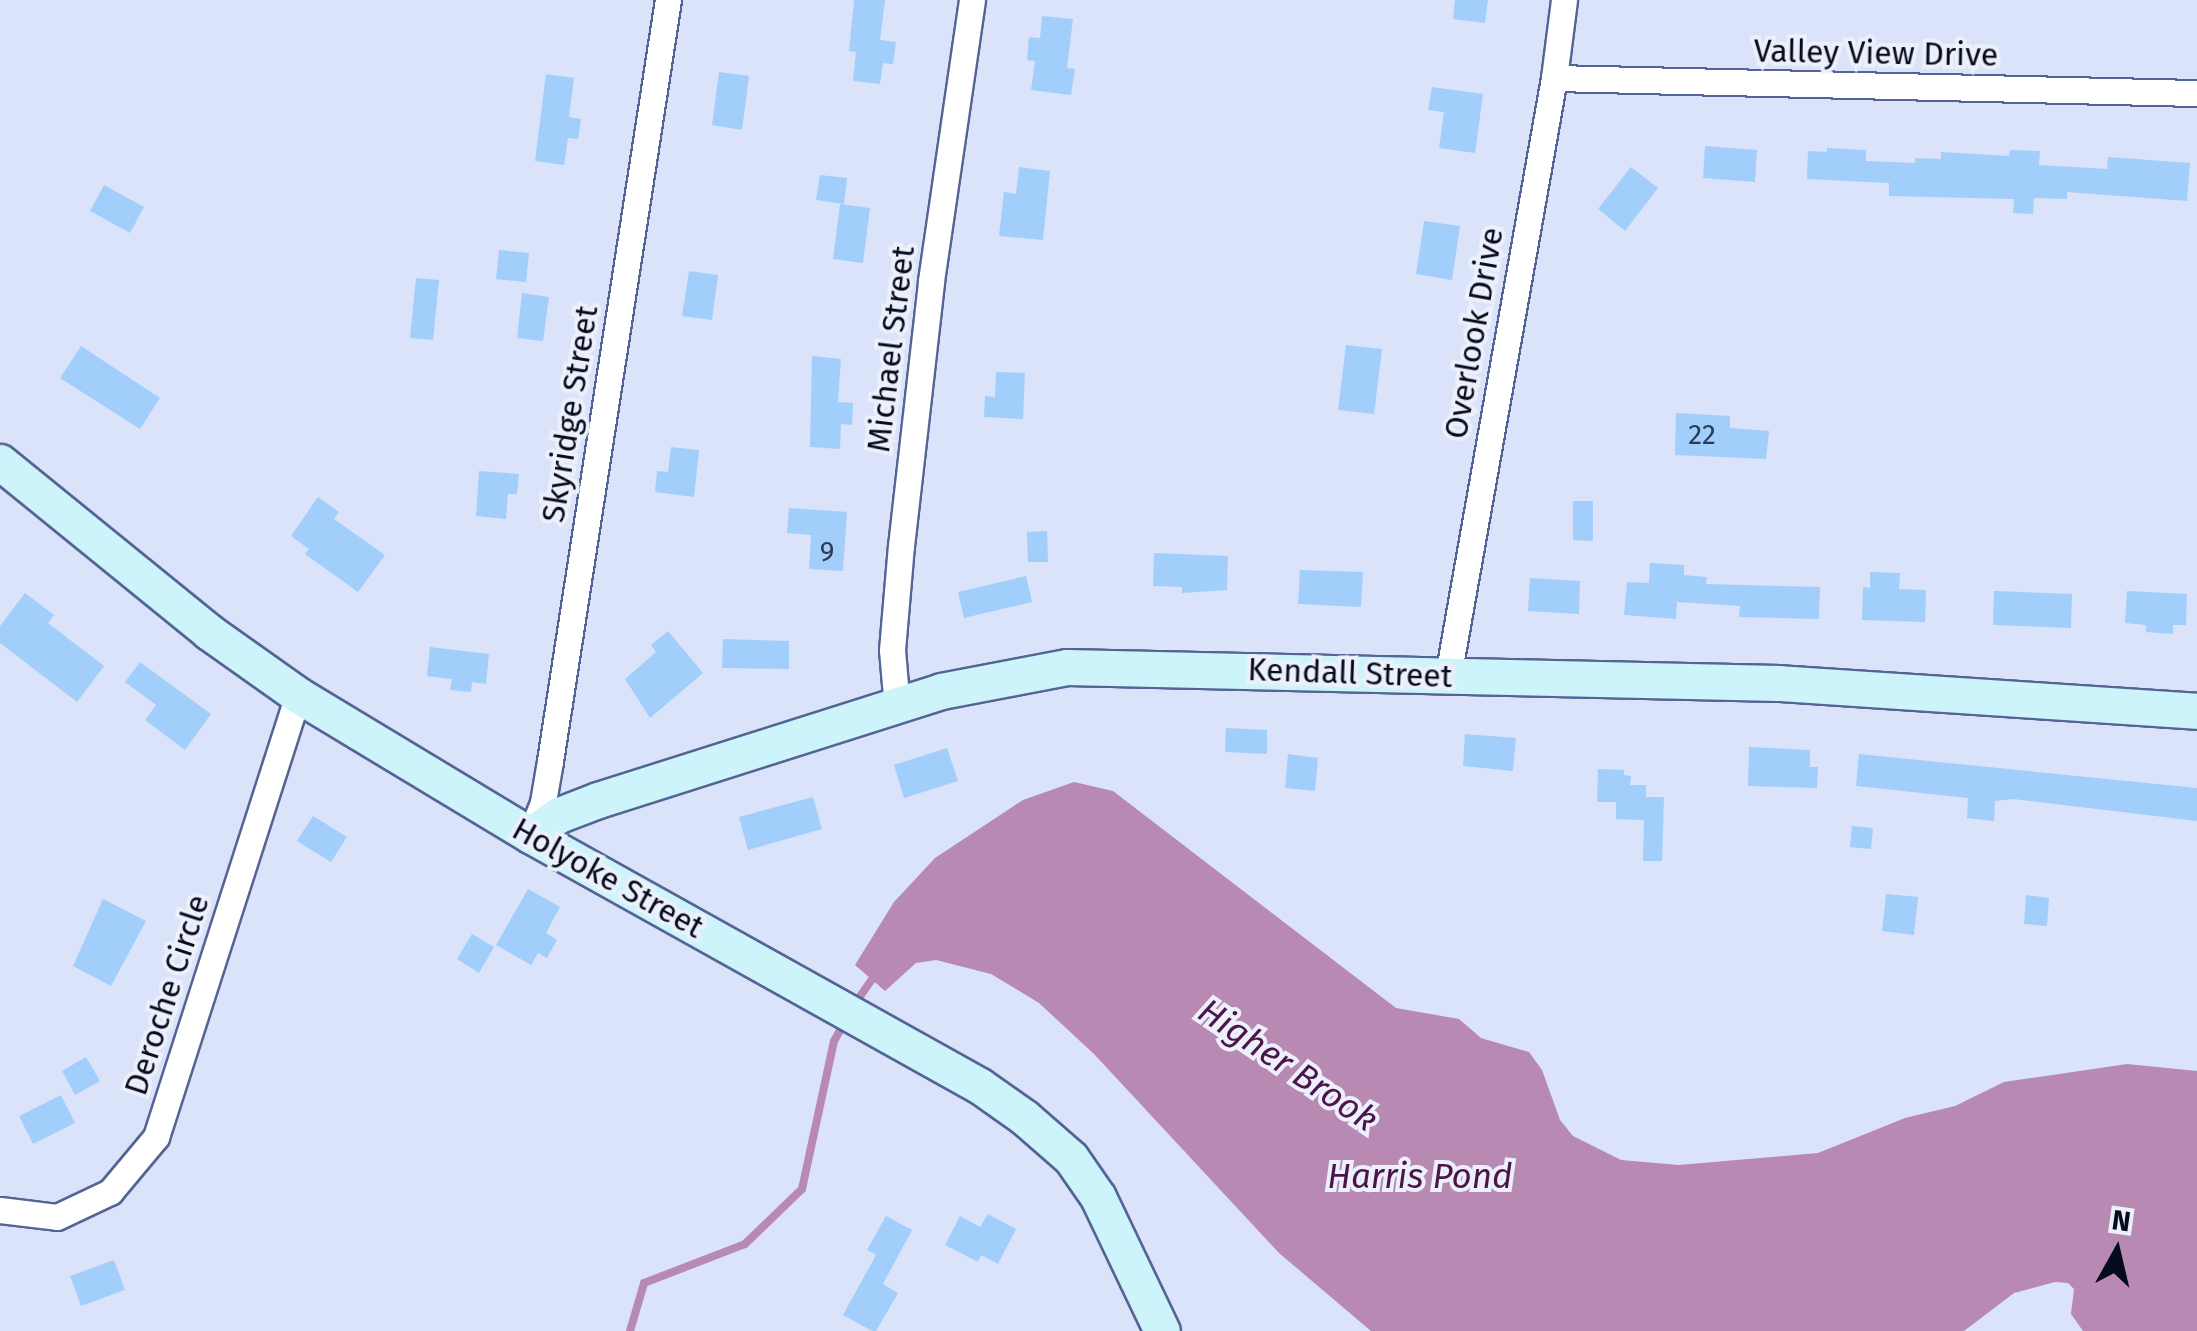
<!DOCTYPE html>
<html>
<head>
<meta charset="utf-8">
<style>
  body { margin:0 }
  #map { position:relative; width:2197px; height:1331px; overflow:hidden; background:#dae3f9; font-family:"Fira Sans",sans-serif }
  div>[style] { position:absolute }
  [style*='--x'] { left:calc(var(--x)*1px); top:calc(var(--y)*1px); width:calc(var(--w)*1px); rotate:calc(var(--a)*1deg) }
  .water>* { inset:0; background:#b789b3 }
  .stream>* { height:8px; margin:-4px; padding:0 4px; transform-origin:4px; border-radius:4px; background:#b789b3 }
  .building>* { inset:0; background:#a2cefb }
  .roads { filter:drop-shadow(2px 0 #546494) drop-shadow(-2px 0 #546494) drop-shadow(0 2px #546494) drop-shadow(0 -2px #546494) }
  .street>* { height:25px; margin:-12.5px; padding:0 12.5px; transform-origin:12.5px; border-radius:12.5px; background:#fff }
  .secondary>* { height:35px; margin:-17.5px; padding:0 17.5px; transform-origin:17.5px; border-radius:17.5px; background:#cdf4fa }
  span { translate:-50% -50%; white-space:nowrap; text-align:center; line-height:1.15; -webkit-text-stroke:8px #ecf0fb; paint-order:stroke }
  .number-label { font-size:28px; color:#2d3b54 }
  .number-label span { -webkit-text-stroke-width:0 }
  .street-label { font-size:32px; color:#060a1d }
  .water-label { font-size:35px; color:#4d144b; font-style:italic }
  .north { position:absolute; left:2067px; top:1201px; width:100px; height:100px; -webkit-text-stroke:8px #ecf0fb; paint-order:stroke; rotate:8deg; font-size:28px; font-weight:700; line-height:40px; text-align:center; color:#060a1d }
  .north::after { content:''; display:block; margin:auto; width:35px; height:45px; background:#060a1d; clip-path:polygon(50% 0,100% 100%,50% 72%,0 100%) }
</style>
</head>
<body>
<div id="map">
  <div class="water">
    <i style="clip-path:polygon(1074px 782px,1113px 791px,1396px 1008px,1459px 1019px,1481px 1038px,1529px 1052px,1542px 1070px,1560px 1120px,1573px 1136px,1621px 1160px,1679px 1165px,1818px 1153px,1905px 1118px,1955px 1106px,2004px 1082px,2127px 1064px,2197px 1071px,2197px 1331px,2083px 1331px,2071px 1314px,2074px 1289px,2068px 1283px,2055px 1282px,2014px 1293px,1964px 1331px,1371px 1331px,1279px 1253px,1094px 1054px,1039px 1003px,991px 974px,936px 960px,916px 963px,885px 991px,855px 965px,894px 902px,935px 858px,1023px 800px)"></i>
  </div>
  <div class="stream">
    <i style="--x:854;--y:1005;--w:35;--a:-55"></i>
    <i style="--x:630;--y:1331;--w:50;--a:-73.7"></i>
    <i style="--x:644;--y:1283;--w:108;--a:-21.1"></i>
    <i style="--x:745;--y:1244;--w:79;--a:-44"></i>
    <i style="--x:802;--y:1189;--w:151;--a:-77.8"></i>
    <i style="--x:834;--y:1041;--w:22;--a:-60"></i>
  </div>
  <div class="building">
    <i style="clip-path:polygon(854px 0,885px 0,880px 40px,896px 42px,893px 64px,883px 63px,880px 84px,853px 81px,856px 52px,849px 51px)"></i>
    <i style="clip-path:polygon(1455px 0,1488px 0,1485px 23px,1453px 19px)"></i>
    <i style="clip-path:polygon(1042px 16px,1073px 19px,1067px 68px,1075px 69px,1071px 95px,1031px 90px,1035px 61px,1027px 60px,1029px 37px,1040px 38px)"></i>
    <i style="clip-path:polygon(719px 72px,749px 76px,742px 130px,712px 125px)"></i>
    <i style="clip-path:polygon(546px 74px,574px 78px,569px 117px,581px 119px,578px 139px,568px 138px,564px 165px,535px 161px)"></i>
    <i style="clip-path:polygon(1432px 87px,1483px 94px,1475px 153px,1439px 148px,1444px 112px,1428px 110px)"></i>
    <i style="clip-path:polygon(1705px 146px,1757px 150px,1755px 182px,1703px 178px)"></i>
    <i style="clip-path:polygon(1827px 148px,1866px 150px,1866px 161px,1915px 163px,1915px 158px,1941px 159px,1941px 152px,2009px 156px,2010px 150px,2040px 151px,2039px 165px,2107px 169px,2108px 157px,2190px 163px,2187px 201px,2067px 192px,2067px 199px,2034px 198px,2033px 214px,2013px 213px,2014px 199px,1889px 196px,1889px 183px,1807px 179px,1808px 151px,1827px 152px)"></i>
    <i style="clip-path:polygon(1019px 167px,1050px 171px,1043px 240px,999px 236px,1004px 192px,1016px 194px)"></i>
    <i style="clip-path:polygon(1631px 167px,1658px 188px,1625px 231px,1598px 209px)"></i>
    <i style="clip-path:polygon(820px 175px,847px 178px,844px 204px,816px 200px)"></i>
    <i style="clip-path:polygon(104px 185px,144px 207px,130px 233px,90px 211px)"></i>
    <i style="clip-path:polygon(840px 204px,870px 208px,863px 263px,833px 259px)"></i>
    <i style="clip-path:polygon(1424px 221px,1460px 226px,1452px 280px,1416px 274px)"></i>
    <i style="clip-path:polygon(499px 250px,529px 253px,526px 282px,496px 279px)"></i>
    <i style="clip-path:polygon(689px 271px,718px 275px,712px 320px,682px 316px)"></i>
    <i style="clip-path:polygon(416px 278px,439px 280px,433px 340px,410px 338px)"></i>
    <i style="clip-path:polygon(522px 293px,549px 297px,543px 341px,517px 338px)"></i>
    <i style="clip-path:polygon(1346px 345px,1382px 349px,1374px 414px,1338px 410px)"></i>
    <i style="clip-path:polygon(81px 346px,160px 398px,140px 429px,60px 378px)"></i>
    <i style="clip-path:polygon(812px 356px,841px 359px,838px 402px,853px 403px,852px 425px,841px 424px,840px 449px,810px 447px)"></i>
    <i style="clip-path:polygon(996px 372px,1025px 373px,1023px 419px,984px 417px,985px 396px,995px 397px)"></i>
    <i style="clip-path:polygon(1676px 413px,1730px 416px,1730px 428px,1769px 431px,1766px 459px,1675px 455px)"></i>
    <i style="clip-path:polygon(671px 447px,699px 450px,694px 497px,655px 492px,657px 471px,668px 472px)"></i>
    <i style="clip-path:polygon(479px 471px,519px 474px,517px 494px,508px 494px,506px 519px,476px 516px)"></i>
    <i style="clip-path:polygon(318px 497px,339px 512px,334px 519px,385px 555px,358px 592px,305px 554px,309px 549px,291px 536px)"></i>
    <i style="clip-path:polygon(1573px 501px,1593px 501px,1593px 541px,1573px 540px)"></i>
    <i style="clip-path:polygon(789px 508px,847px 512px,843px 571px,809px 569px,811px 535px,787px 533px)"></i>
    <i style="clip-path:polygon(1047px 531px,1048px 562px,1028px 562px,1027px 532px)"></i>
    <i style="clip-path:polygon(1154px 553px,1228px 556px,1227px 590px,1182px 593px,1182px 587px,1153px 586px)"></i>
    <i style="clip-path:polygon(1650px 563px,1684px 565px,1684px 575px,1707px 577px,1706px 584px,1820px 587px,1819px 619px,1739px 617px,1740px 606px,1677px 602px,1676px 619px,1624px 615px,1627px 582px,1649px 583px)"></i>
    <i style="clip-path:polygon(1300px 570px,1363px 572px,1361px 607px,1298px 604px)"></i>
    <i style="clip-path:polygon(1870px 572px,1900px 573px,1899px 589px,1926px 590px,1925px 622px,1862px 620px,1863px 587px,1870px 588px)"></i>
    <i style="clip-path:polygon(1026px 576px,1032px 602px,964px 618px,958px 592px)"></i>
    <i style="clip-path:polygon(1530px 578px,1580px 581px,1579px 614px,1528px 611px)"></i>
    <i style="clip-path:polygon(1994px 591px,2072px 594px,2071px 628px,1993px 625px)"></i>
    <i style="clip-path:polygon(2127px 591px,2187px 594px,2186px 625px,2173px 625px,2173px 634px,2146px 632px,2146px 625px,2125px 623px)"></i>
    <i style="clip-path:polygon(25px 593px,54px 615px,48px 623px,104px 666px,77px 702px,0 643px,0 626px)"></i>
    <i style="clip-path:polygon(668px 631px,703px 673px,650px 718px,625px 679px,656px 652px,651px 645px)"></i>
    <i style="clip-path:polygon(723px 639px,789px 641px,789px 669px,722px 668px)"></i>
    <i style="clip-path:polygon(430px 647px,489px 654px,486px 684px,472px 682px,471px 692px,450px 690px,452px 679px,427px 676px)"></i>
    <i style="clip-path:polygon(140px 662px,211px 714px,185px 750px,145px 720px,156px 705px,125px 682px)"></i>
    <i style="clip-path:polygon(1226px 728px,1267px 730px,1267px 754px,1225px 752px)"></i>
    <i style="clip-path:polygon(1465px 734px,1516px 738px,1513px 771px,1463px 766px)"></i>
    <i style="clip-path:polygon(1749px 747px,1810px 750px,1810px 767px,1818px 767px,1817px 788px,1748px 786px)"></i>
    <i style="clip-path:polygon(947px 748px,958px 781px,904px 798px,894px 765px)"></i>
    <i style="clip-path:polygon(1288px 754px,1318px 758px,1315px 791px,1285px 788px)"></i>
    <i style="clip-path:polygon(1859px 754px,2197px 788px,2197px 821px,2013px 799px,1995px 801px,1994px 821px,1967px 818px,1968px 798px,1856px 786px)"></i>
    <i style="clip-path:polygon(1598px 769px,1624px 770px,1624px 775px,1631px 776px,1630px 785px,1646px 785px,1646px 797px,1664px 797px,1662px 861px,1643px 861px,1644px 820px,1616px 819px,1616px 802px,1597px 802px)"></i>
    <i style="clip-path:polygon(813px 797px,822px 829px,748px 850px,739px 817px)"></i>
    <i style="clip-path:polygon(313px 816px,347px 837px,331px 862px,297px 841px)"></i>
    <i style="clip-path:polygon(1852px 826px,1873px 828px,1871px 849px,1850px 847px)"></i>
    <i style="clip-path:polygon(528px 889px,560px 907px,546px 933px,557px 940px,547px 958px,538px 953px,531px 965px,496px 945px)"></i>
    <i style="clip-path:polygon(1886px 894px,1918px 897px,1914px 935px,1882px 931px)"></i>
    <i style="clip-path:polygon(2026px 895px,2049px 898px,2047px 926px,2024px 924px)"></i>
    <i style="clip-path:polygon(103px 899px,146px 921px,111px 986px,73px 966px)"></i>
    <i style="clip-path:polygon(472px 934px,494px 947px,479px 973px,457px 959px)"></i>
    <i style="clip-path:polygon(86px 1057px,100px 1081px,75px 1095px,62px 1071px)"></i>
    <i style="clip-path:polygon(61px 1095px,75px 1123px,33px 1144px,19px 1116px)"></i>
    <i style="clip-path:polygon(988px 1214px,1016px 1229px,998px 1264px,981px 1255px,978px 1262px,945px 1245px,960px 1216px,980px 1227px)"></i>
    <i style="clip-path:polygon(886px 1216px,912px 1230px,883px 1284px,898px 1293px,876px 1331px,872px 1331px,843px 1315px,876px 1255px,867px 1250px)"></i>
    <i style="clip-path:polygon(114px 1260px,125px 1290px,81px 1306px,70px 1276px)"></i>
  </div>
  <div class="roads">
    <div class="street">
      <i style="--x:1554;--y:78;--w:643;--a:1.34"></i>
      <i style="--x:1448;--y:676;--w:607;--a:-79.95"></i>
      <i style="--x:1554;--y:78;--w:79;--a:-82.7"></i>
      <i style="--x:897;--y:708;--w:58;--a:-94.9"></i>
      <i style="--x:892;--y:650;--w:104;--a:-85.1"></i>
      <i style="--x:901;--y:546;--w:267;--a:-83.5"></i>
      <i style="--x:931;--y:281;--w:284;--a:-81.7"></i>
      <i style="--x:530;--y:835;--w:35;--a:-68"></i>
      <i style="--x:543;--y:802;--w:42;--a:-80.3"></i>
      <i style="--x:550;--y:761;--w:770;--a:-81.19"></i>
      <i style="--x:0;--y:1210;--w:57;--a:7"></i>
      <i style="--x:57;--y:1217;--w:59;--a:-25.3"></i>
      <i style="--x:110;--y:1192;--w:72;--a:-50.1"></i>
      <i style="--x:156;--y:1137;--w:464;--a:-72.2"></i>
    </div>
    <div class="secondary">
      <i style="--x:0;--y:462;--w:269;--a:39.1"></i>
      <i style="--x:209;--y:632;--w:109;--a:35.3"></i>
      <i style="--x:298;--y:695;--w:271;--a:31.1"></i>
      <i style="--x:530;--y:835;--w:515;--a:29.15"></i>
      <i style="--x:980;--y:1086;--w:54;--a:35.2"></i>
      <i style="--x:1024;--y:1117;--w:62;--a:41.1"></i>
      <i style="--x:1071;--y:1158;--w:47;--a:55.3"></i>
      <i style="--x:1098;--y:1197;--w:148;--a:64.5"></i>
      <i style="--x:530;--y:835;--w:35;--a:-35"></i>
      <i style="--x:559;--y:815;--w:42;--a:-21"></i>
      <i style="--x:598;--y:800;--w:360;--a:-17.6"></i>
      <i style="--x:941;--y:691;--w:128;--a:-10.8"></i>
      <i style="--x:1067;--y:667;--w:712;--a:1.29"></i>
      <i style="--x:1779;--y:683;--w:419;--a:3.8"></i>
    </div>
  </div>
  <div class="number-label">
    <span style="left:1702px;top:435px">22</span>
    <span style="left:827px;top:552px">9</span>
  </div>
  <div class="street-label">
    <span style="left:1876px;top:53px;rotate:1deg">Valley View Drive</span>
    <span style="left:1474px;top:333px;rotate:-80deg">Overlook Drive</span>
    <span style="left:891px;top:349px;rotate:-83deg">Michael Street</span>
    <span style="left:570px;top:414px;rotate:-81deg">Skyridge Street</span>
    <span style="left:1350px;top:673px;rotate:2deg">Kendall Street</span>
    <span style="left:608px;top:878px;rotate:29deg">Holyoke Street</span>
    <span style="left:167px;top:995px;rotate:-72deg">Deroche Circle</span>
  </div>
  <div class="water-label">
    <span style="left:1288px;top:1065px;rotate:34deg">Higher Brook</span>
    <span style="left:1420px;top:1176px">Harris Pond</span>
  </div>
  <div class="north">N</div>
</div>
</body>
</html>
